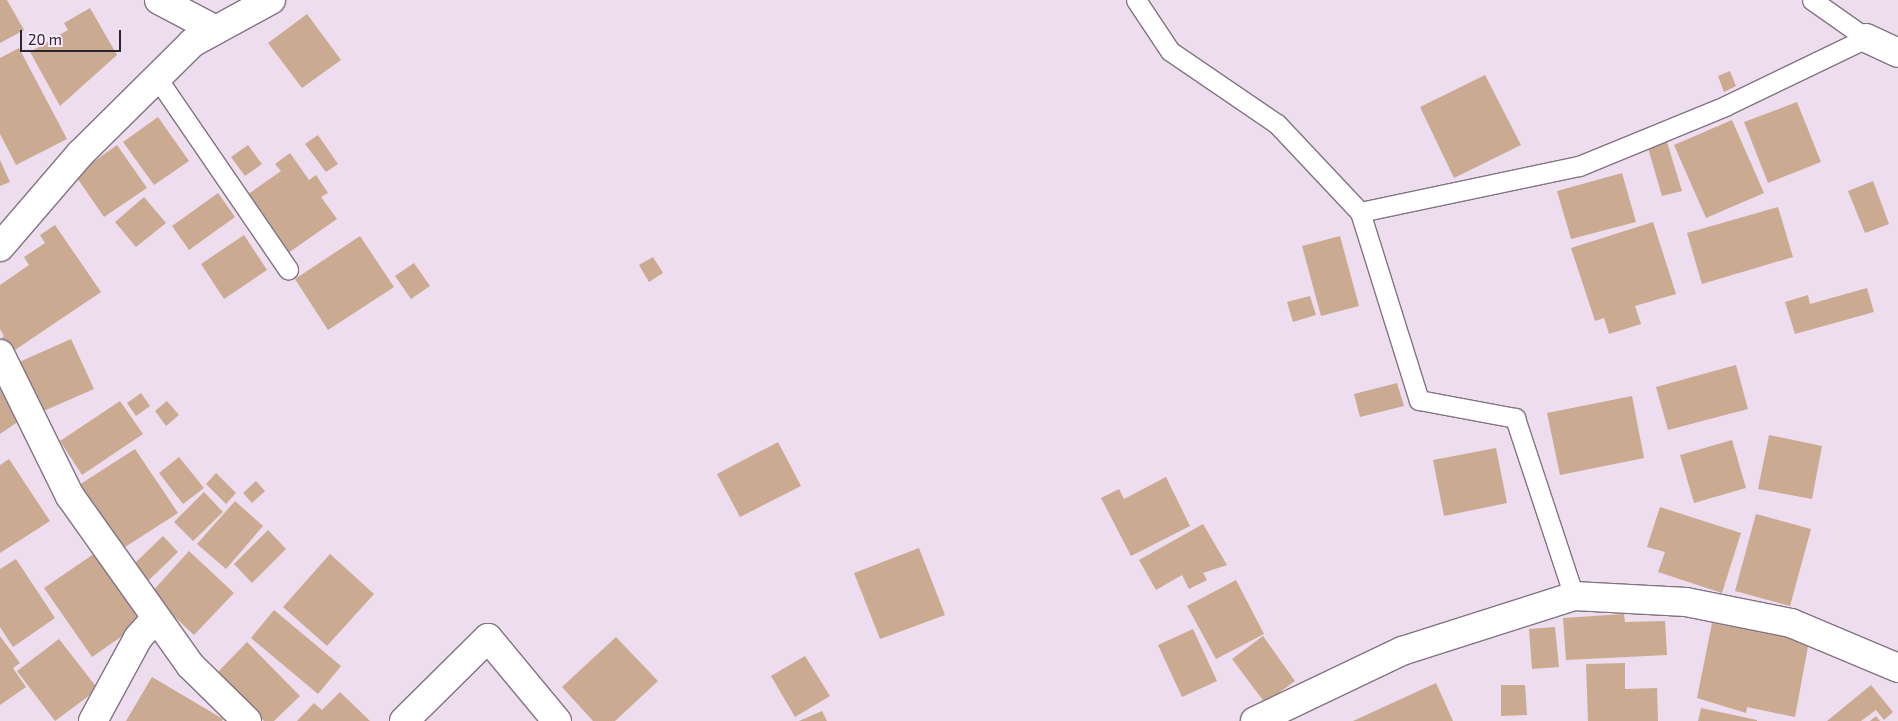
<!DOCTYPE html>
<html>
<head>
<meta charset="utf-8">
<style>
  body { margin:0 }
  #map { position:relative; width:1898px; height:721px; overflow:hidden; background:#edddee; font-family:"Exo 2",sans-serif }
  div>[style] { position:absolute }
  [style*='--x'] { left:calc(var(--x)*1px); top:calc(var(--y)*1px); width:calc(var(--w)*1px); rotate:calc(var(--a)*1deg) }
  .building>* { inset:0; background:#caab92 }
  .roads { filter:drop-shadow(1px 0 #837484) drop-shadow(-1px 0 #837484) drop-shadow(0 1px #837484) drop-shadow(0 -1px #837484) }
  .service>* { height:19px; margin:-9.5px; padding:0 9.5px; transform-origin:9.5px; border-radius:9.5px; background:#fff }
  .minor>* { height:28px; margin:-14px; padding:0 14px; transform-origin:14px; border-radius:14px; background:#fff }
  span { translate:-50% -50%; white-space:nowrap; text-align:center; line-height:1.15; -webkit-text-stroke:5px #faeafc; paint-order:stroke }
  .scale { position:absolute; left:20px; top:30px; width:101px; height:22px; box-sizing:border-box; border:2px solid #2b252c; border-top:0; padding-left:6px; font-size:15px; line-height:18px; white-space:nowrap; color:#2b252c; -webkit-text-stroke:4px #faeafc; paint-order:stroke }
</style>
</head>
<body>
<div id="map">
  <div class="building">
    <i style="clip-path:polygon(0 0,7px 0,24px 30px,0 43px)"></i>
    <i style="clip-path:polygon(90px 8px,117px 55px,60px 106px,30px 52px,68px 30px,64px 23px)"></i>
    <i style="clip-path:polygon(307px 14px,341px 60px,302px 88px,268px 43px)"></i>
    <i style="clip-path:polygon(19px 48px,67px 139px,16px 165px,0 134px,0 58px)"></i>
    <i style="clip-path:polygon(1730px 71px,1736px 86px,1724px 92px,1718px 76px)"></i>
    <i style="clip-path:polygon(1485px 75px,1521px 145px,1454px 178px,1420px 107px)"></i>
    <i style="clip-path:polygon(1797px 102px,1821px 162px,1768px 183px,1744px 122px)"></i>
    <i style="clip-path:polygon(158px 117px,189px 161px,154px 185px,123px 142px)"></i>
    <i style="clip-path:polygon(1732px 120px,1764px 193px,1706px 218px,1674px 145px)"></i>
    <i style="clip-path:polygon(318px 135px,338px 164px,326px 172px,305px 144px)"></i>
    <i style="clip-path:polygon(1667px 142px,1682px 191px,1662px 196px,1648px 148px)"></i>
    <i style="clip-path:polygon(117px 145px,147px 188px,104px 217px,75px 175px)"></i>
    <i style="clip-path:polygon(248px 145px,262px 164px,245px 176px,231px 157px)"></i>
    <i style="clip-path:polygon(290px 153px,309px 180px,316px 175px,328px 193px,321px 197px,337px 219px,288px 253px,247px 195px,281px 171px,275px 164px)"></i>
    <i style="clip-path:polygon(0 160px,10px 182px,0 186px)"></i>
    <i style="clip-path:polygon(1622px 173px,1636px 222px,1571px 239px,1557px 191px)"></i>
    <i style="clip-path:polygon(1873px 181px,1889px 224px,1865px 233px,1848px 191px)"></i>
    <i style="clip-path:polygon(218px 193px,235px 217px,189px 250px,172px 226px)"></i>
    <i style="clip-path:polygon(144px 197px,166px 223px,136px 247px,115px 222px)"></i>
    <i style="clip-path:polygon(1778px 207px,1793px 257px,1702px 284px,1687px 233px)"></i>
    <i style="clip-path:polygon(1653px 222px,1676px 294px,1635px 306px,1641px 324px,1609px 334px,1604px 318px,1595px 321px,1571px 248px)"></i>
    <i style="clip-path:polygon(55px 225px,101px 292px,9px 354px,0 340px,4px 336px,0 329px,0 285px,29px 265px,24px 257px,45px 243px,40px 235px)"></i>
    <i style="clip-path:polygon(244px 235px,267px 270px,224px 299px,201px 264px)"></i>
    <i style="clip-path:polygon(360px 236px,394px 287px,328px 330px,295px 279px)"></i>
    <i style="clip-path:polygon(1340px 236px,1359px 306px,1321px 316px,1302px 246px)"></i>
    <i style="clip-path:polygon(653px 257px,663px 273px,649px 282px,639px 265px)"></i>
    <i style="clip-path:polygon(414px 263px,430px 286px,411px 299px,395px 276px)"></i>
    <i style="clip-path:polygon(1867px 288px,1874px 312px,1795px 334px,1785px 302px,1808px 295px,1810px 304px)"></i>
    <i style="clip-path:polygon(1310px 296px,1316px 315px,1293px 322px,1287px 302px)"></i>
    <i style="clip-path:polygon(71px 339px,94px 389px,39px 413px,17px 363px)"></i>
    <i style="clip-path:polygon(1736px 365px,1748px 409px,1668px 430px,1656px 387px)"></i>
    <i style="clip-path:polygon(1397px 383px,1404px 406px,1360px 417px,1354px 394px)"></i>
    <i style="clip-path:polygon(0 389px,22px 419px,0 434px)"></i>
    <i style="clip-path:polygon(141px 393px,150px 406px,136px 416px,127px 403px)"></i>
    <i style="clip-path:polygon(1632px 396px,1644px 458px,1560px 475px,1547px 413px)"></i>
    <i style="clip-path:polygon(120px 401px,143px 434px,82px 475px,60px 441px)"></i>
    <i style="clip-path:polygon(167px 401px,179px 415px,166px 426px,155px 411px)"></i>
    <i style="clip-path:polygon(1769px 435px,1822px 446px,1812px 499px,1758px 489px)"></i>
    <i style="clip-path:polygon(1732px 440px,1746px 488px,1694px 503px,1680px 455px)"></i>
    <i style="clip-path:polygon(778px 442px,801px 486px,740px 517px,717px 474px)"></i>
    <i style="clip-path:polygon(1496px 448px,1507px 503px,1444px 516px,1433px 460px)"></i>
    <i style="clip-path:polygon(135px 449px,178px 513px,122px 549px,79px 485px)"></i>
    <i style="clip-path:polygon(179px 457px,204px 488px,183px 504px,159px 473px)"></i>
    <i style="clip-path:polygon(9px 459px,50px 521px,0 553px,0 465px)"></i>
    <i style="clip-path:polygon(216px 473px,236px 493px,226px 504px,206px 484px)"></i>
    <i style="clip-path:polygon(1166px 477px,1190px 526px,1131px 556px,1101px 498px,1119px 489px,1124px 499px)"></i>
    <i style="clip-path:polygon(256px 481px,265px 491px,252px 503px,243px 493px)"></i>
    <i style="clip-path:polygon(204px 492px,223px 512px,193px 541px,174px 522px)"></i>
    <i style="clip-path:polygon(235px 501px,263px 526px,226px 569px,197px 544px)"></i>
    <i style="clip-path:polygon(1660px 507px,1741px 533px,1722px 593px,1658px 572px,1665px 552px,1647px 547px)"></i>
    <i style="clip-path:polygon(1756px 514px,1811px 529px,1790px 606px,1735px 591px)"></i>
    <i style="clip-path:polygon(1203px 524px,1227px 565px,1203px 573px,1207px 580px,1189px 589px,1182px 575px,1156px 590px,1139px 560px)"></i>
    <i style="clip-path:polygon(268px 530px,286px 549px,252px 583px,234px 564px)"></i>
    <i style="clip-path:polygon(163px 536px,178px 552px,147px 582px,132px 566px)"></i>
    <i style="clip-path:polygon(919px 548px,945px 615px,880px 639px,854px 573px)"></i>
    <i style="clip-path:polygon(101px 549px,145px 620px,92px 657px,44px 588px)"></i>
    <i style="clip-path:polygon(189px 551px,234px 593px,194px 635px,150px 594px)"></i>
    <i style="clip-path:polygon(330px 554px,374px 594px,327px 646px,283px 607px)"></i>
    <i style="clip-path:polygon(16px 559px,55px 618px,13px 647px,0 627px,0 569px)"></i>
    <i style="clip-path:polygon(1236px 580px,1264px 634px,1216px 659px,1187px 606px)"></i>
    <i style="clip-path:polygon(274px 610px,341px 666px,318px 694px,251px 638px)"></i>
    <i style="clip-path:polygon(1624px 614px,1625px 622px,1665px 621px,1667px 655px,1566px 660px,1563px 618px)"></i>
    <i style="clip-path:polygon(1712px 623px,1809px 641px,1795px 717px,1747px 707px,1746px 713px,1697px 698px)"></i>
    <i style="clip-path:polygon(1555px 627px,1559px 667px,1532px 669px,1529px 629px)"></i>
    <i style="clip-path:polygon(1193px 629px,1217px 681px,1182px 697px,1158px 645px)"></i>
    <i style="clip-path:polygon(0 636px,20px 663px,13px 668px,26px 687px,0 705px)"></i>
    <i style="clip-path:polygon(1263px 636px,1295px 681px,1265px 703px,1232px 659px)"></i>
    <i style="clip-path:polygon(616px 637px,658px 681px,615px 721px,593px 721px,562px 687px)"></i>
    <i style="clip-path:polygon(59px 639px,98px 689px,55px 721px,17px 671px)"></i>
    <i style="clip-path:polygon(247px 642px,300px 696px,274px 721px,264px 721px,217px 673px)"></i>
    <i style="clip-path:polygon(805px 656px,830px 696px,795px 717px,771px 676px)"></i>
    <i style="clip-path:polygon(1625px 663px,1625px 689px,1657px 688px,1658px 721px,1588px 721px,1586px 664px)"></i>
    <i style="clip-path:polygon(152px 677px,223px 719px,222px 721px,126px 721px)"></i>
    <i style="clip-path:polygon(1436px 683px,1453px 721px,1353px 721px)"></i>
    <i style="clip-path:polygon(1501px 685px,1525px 685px,1527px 715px,1501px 716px)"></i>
    <i style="clip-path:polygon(1871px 685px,1893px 712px,1884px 720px,1876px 710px,1861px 721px,1827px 721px)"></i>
    <i style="clip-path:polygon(340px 692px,370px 721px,297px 721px,314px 703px,322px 710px)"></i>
    <i style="clip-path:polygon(1701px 708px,1757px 720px,1757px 721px,1698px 721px)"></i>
    <i style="clip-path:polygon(822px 711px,827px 721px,799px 721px)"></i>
    <i style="clip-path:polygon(1876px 716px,1880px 721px,1870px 721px)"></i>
  </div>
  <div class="roads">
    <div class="service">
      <i style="--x:1136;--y:0;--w:61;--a:56.3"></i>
      <i style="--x:1170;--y:51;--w:130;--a:34.3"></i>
      <i style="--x:1277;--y:124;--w:121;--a:46.7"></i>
      <i style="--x:1360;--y:212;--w:197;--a:72.6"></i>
      <i style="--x:1419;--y:400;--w:98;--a:10.6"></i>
      <i style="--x:1515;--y:418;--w:188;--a:71.7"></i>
      <i style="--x:157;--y:78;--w:232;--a:55.6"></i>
      <i style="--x:1360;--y:212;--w:224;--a:-11.9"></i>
      <i style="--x:1579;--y:166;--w:158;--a:-22.3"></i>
      <i style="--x:1725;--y:106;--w:157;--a:-25.7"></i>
      <i style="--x:1866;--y:38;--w:66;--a:-144.9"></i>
    </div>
    <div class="minor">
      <i style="--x:159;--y:0;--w:62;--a:27.8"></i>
      <i style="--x:1866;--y:38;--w:35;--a:25"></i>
      <i style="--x:0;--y:247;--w:123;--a:-49.3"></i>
      <i style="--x:80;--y:154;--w:158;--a:-44.7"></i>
      <i style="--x:192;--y:43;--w:90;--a:-28.6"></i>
      <i style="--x:0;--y:354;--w:158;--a:63.8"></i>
      <i style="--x:70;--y:496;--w:207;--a:54.6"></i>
      <i style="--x:190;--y:665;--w:80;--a:44.5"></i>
      <i style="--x:93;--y:721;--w:94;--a:-61.5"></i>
      <i style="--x:138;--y:638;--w:25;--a:-48"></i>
      <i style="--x:404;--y:721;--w:118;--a:-44.7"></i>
      <i style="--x:488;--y:638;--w:108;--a:50.3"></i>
      <i style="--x:1255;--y:721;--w:163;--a:-25.5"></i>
      <i style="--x:1402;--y:651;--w:181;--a:-17.7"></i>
      <i style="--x:1574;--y:596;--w:112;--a:3.1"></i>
      <i style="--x:1686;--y:602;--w:107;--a:11.3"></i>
      <i style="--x:1791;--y:623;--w:116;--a:22.8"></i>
    </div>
  </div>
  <div class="scale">20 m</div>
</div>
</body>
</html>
